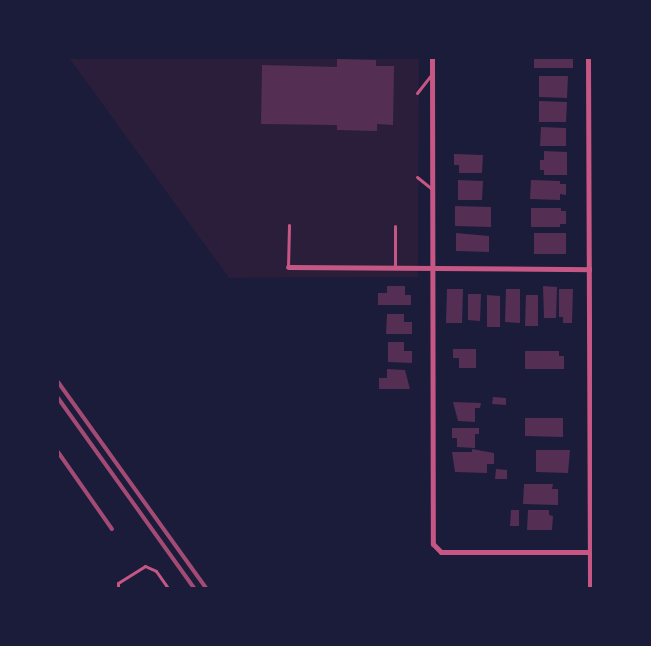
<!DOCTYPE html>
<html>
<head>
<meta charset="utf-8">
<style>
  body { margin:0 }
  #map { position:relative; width:651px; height:646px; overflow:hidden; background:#1b1b3a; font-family:"DejaVu Sans",sans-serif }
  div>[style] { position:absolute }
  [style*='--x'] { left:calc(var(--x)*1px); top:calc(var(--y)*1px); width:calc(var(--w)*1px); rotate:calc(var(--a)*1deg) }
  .green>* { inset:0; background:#2a1e3b }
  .building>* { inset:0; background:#542f53 }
  .service>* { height:3px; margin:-1.5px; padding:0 1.5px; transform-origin:1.5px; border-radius:1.5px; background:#c65784 }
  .minor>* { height:5px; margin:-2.5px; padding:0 2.5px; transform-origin:2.5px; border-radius:2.5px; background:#c65784 }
  .rail>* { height:4px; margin:-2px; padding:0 2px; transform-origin:2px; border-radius:2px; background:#a44b75 }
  span { translate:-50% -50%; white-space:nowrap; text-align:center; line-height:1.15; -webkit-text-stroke:4.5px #1b1b3a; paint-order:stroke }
  .frame { position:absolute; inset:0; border:59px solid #1b1b3a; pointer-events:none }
</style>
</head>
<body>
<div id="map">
  <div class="green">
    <i style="clip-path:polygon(69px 58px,419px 58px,418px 277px,229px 278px)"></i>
  </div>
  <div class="building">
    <i style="clip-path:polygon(534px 58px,573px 58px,573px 68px,534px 68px)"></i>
    <i style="clip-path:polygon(337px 59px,376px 60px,376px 66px,394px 66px,393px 125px,377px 124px,377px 131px,337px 130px,337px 125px,261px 124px,262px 65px,337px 67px)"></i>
    <i style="clip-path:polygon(539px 76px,568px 76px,567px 98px,539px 97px)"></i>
    <i style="clip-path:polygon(539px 101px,567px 102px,566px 122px,539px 122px)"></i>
    <i style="clip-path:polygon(541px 127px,566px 128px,566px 146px,540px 146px)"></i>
    <i style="clip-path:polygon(544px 151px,567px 152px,567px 175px,544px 175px,544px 170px,540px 170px,540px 160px,544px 160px)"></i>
    <i style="clip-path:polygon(454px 154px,483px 155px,482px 173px,459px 173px,459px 165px,454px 165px)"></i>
    <i style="clip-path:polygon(458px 180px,483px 181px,482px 200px,458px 200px)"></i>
    <i style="clip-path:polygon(531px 180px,560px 181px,560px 184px,566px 184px,566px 195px,560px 194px,560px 200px,530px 199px)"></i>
    <i style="clip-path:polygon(455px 206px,491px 207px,491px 227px,455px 226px)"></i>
    <i style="clip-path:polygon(531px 208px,561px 208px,561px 211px,566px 211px,566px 224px,560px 224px,560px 227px,531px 227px)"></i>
    <i style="clip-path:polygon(456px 233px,489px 236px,489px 252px,456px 251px)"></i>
    <i style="clip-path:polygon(534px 233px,566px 233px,566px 254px,534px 254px)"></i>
    <i style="clip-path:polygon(387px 286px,405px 286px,405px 295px,411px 295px,411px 305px,378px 305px,378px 293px,387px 293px)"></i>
    <i style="clip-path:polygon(543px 286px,557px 287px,556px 318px,544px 318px)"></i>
    <i style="clip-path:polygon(447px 289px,463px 289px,462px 323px,446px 323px)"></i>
    <i style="clip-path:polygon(506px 289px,520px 289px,520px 323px,505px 322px)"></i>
    <i style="clip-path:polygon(559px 289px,573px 289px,572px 323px,563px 323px,563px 317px,559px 317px)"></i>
    <i style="clip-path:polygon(468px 294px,481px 294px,480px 321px,468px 320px)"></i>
    <i style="clip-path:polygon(487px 295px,500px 296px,500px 327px,487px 327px)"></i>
    <i style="clip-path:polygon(526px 295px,538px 295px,538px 326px,525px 326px)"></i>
    <i style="clip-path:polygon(387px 314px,404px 314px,404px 322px,412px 322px,412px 334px,386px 334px)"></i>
    <i style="clip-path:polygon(388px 342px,404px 342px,404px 351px,412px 351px,412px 363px,388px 362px)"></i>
    <i style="clip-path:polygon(453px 349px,476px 349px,476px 368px,459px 368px,459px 358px,453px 358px)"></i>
    <i style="clip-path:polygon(525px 351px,559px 351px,559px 356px,564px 356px,564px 369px,525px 369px)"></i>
    <i style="clip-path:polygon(387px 369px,405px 370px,410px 389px,379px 389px,379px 378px,387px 378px)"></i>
    <i style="clip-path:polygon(493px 397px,506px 398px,506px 405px,492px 404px)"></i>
    <i style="clip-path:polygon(453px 402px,481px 403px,480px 408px,475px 408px,475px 422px,458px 421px)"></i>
    <i style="clip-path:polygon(525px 418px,563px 418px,563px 437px,525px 436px)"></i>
    <i style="clip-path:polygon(452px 428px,479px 428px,479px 434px,475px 434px,475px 448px,457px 447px,457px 438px,452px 438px)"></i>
    <i style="clip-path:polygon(472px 449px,494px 453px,494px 464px,487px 464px,487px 473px,455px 472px,452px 452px,472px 452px)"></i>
    <i style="clip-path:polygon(536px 450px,570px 450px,568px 473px,536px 472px)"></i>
    <i style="clip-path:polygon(496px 469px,507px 470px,507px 479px,495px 479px)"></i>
    <i style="clip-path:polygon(524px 484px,553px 484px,552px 489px,558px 489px,558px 505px,523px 504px)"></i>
    <i style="clip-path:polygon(511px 510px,519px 510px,519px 526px,510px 526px)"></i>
    <i style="clip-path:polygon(528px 510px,549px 510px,549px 515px,553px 516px,552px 530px,527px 530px)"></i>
  </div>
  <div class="service">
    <i style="--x:417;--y:93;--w:23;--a:-52"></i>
    <i style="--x:417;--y:177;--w:19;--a:39"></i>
    <i style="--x:288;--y:267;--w:42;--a:-88.6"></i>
    <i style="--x:395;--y:268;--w:42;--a:-90"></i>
    <i style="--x:118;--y:588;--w:5;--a:-90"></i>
    <i style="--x:118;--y:583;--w:32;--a:-32"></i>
    <i style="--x:145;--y:566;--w:12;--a:24"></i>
    <i style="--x:156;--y:571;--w:21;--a:55"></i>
  </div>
  <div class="minor">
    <i style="--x:432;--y:58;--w:486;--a:89.9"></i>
    <i style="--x:433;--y:544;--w:11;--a:45"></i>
    <i style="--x:441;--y:552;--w:153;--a:0"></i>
    <i style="--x:588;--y:58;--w:530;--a:89.78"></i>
    <i style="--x:288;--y:267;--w:306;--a:0.4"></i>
  </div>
  <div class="rail">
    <i style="--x:58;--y:382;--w:254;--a:54.3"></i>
    <i style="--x:58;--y:398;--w:234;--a:54.4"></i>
    <i style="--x:58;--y:452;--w:94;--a:55"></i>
  </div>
  <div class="frame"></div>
</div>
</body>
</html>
